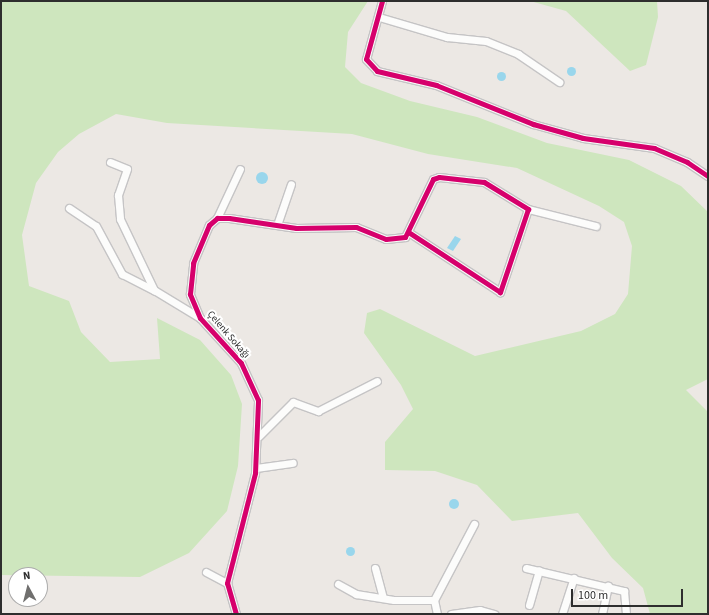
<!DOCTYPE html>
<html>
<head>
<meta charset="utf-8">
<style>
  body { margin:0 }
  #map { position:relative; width:709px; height:615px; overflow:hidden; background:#ece8e4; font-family:"Source Sans 3",sans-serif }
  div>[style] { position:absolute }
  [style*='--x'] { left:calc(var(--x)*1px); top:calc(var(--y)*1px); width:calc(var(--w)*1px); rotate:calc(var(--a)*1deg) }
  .green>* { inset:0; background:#cee6be }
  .water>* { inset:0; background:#99d6ec }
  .round { border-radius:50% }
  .roads { filter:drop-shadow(1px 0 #c5c4c5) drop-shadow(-1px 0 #c5c4c5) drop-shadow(0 1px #c5c4c5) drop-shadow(0 -1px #c5c4c5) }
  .minor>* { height:7px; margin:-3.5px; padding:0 3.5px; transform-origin:3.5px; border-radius:3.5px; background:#fcfcfb }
  .cycleway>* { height:5px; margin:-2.5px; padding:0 2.5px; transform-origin:2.5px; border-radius:2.5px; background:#d6006c }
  span { translate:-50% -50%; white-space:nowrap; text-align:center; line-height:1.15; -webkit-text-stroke:4px #fff; paint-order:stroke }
  .street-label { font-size:10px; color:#2e2e2e }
  .frame { position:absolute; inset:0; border:2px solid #2e2e2e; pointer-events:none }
  .north { position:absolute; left:8px; top:567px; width:40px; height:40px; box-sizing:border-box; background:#fff; border:1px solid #ababab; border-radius:50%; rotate:353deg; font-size:11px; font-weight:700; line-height:16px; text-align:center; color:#2e2e2e }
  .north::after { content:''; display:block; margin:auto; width:14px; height:18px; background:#706f6e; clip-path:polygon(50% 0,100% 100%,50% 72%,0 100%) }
  .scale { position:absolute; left:571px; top:589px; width:112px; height:18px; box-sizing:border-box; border:2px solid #2e2e2e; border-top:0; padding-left:5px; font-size:12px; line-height:14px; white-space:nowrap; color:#2e2e2e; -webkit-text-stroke:3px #fff; paint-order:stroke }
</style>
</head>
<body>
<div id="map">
  <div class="green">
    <i style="clip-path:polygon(1px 1px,368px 1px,348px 32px,345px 67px,361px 83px,410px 101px,477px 117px,547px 143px,629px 160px,681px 186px,708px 212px,708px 379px,686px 390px,708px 412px,708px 614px,650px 614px,643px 588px,612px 558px,578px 513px,512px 521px,477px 485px,435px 471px,385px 470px,385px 442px,413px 409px,401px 385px,364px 333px,367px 313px,380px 309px,475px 356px,581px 331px,615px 314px,628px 294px,632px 246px,624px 222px,599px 206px,517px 168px,428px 154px,352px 134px,167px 123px,116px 114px,79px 134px,58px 152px,36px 183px,22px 235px,29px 286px,69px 301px,81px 332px,110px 362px,160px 359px,157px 318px,200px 340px,231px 375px,242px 404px,238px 466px,227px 511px,189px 553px,140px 577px,1px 575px)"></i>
    <i style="clip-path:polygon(530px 1px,657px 1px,658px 17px,646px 65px,630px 71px,566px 11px)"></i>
  </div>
  <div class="water">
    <i class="round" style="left:566.5px;top:66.5px;width:9px;height:9px"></i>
    <i class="round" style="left:496.5px;top:71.5px;width:9px;height:9px"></i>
    <i class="round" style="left:256px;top:172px;width:12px;height:12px"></i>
    <i style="clip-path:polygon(455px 236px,461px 239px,453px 251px,447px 248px)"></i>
    <i class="round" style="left:449px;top:499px;width:10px;height:10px"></i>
    <i class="round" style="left:345.5px;top:546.5px;width:9px;height:9px"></i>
  </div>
  <div class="roads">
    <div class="minor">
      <i style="--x:382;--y:1;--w:60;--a:105.4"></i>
      <i style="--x:366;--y:59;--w:16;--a:47"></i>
      <i style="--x:377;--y:71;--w:61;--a:13.3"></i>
      <i style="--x:436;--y:85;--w:105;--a:21.9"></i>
      <i style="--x:533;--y:124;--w:52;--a:15.6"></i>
      <i style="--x:583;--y:138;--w:72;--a:8"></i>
      <i style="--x:654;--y:148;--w:36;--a:23"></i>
      <i style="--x:687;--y:162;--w:25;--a:34"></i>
      <i style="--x:379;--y:17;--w:71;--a:16.4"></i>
      <i style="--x:447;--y:37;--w:39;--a:6"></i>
      <i style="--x:486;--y:41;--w:35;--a:22"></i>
      <i style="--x:518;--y:54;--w:50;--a:34.3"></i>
      <i style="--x:110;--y:162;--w:18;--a:22"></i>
      <i style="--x:127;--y:169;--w:28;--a:109"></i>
      <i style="--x:118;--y:195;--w:24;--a:85"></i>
      <i style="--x:120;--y:219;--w:79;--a:64.4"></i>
      <i style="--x:154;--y:290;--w:54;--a:31.3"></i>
      <i style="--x:69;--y:208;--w:32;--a:34"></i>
      <i style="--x:96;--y:226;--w:55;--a:61.6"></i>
      <i style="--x:122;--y:274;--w:36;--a:27"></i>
      <i style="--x:528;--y:209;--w:70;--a:14"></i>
      <i style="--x:217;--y:218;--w:54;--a:-64.9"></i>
      <i style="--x:277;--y:225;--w:43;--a:-71.1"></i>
      <i style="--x:259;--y:436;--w:48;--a:-45"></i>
      <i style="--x:293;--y:402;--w:27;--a:20"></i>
      <i style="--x:318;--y:411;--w:66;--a:-27"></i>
      <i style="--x:256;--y:468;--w:37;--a:-8"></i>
      <i style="--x:375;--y:568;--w:31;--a:75"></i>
      <i style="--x:526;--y:568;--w:101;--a:13.2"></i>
      <i style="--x:624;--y:591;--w:23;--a:85"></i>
      <i style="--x:206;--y:572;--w:24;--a:28"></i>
      <i style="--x:338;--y:584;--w:21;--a:29"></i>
      <i style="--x:356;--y:594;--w:38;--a:9"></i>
      <i style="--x:394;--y:600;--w:40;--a:0"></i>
      <i style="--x:529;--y:605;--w:36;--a:-74"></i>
      <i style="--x:236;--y:614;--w:32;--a:-106"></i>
      <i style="--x:227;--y:583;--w:114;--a:-75.7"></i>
      <i style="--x:255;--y:473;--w:73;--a:-87.6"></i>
      <i style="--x:258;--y:400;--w:41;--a:-114.7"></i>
      <i style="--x:241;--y:363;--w:61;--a:-132.3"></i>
      <i style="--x:200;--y:318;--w:26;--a:-113"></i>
      <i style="--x:190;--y:294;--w:31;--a:-84"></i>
      <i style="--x:193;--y:263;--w:41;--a:-67.2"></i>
      <i style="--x:209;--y:225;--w:11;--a:-41"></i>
      <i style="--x:217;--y:218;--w:12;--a:0"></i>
      <i style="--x:229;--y:218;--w:68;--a:8.5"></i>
      <i style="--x:296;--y:228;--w:60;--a:-1"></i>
      <i style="--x:356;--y:227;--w:32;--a:22"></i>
      <i style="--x:386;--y:239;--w:19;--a:-6"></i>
      <i style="--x:405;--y:237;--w:64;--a:-64.2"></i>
      <i style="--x:433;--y:179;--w:6;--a:-18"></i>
      <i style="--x:439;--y:177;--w:45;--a:6.3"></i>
      <i style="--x:484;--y:182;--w:52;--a:31.5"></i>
      <i style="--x:528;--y:209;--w:88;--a:108.6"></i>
      <i style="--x:500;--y:292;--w:108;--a:-146.8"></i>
      <i style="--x:437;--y:614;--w:14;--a:-102"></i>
      <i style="--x:434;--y:600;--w:86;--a:-62.2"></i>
      <i style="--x:451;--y:614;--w:29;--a:-8"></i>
      <i style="--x:480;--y:610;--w:15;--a:16"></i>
      <i style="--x:562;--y:614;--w:38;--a:-72"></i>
      <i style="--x:602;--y:614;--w:29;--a:-78"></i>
    </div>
  </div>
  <div class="cycleway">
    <i style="--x:382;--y:1;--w:60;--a:105.4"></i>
    <i style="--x:366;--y:59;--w:16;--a:47"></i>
    <i style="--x:377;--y:71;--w:61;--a:13.3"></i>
    <i style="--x:436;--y:85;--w:105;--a:21.9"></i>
    <i style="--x:533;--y:124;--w:52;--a:15.6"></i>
    <i style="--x:583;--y:138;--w:72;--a:8"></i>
    <i style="--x:654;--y:148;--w:36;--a:23"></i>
    <i style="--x:687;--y:162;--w:25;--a:34"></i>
    <i style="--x:236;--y:614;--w:32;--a:-106"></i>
    <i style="--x:227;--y:583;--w:114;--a:-75.7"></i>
    <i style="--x:255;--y:473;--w:73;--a:-87.6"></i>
    <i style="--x:258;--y:400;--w:41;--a:-114.7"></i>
    <i style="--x:241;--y:363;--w:61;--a:-132.3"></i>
    <i style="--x:200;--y:318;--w:26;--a:-113"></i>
    <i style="--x:190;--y:294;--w:31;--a:-84"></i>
    <i style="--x:193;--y:263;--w:41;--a:-67.2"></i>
    <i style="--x:209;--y:225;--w:11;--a:-41"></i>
    <i style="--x:217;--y:218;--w:12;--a:0"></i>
    <i style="--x:229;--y:218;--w:68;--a:8.5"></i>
    <i style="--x:296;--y:228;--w:60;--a:-1"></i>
    <i style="--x:356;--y:227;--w:32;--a:22"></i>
    <i style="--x:386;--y:239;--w:19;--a:-6"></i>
    <i style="--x:405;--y:237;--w:64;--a:-64.2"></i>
    <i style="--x:433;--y:179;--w:6;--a:-18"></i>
    <i style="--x:439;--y:177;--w:45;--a:6.3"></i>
    <i style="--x:484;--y:182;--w:52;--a:31.5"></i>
    <i style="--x:528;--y:209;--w:88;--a:108.6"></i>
    <i style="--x:500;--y:292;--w:108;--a:-146.8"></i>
  </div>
  <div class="street-label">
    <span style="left:228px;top:335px;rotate:49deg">Çelenk Sokağı</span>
  </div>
  <div class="frame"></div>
  <div class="north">N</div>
  <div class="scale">100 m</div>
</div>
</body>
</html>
